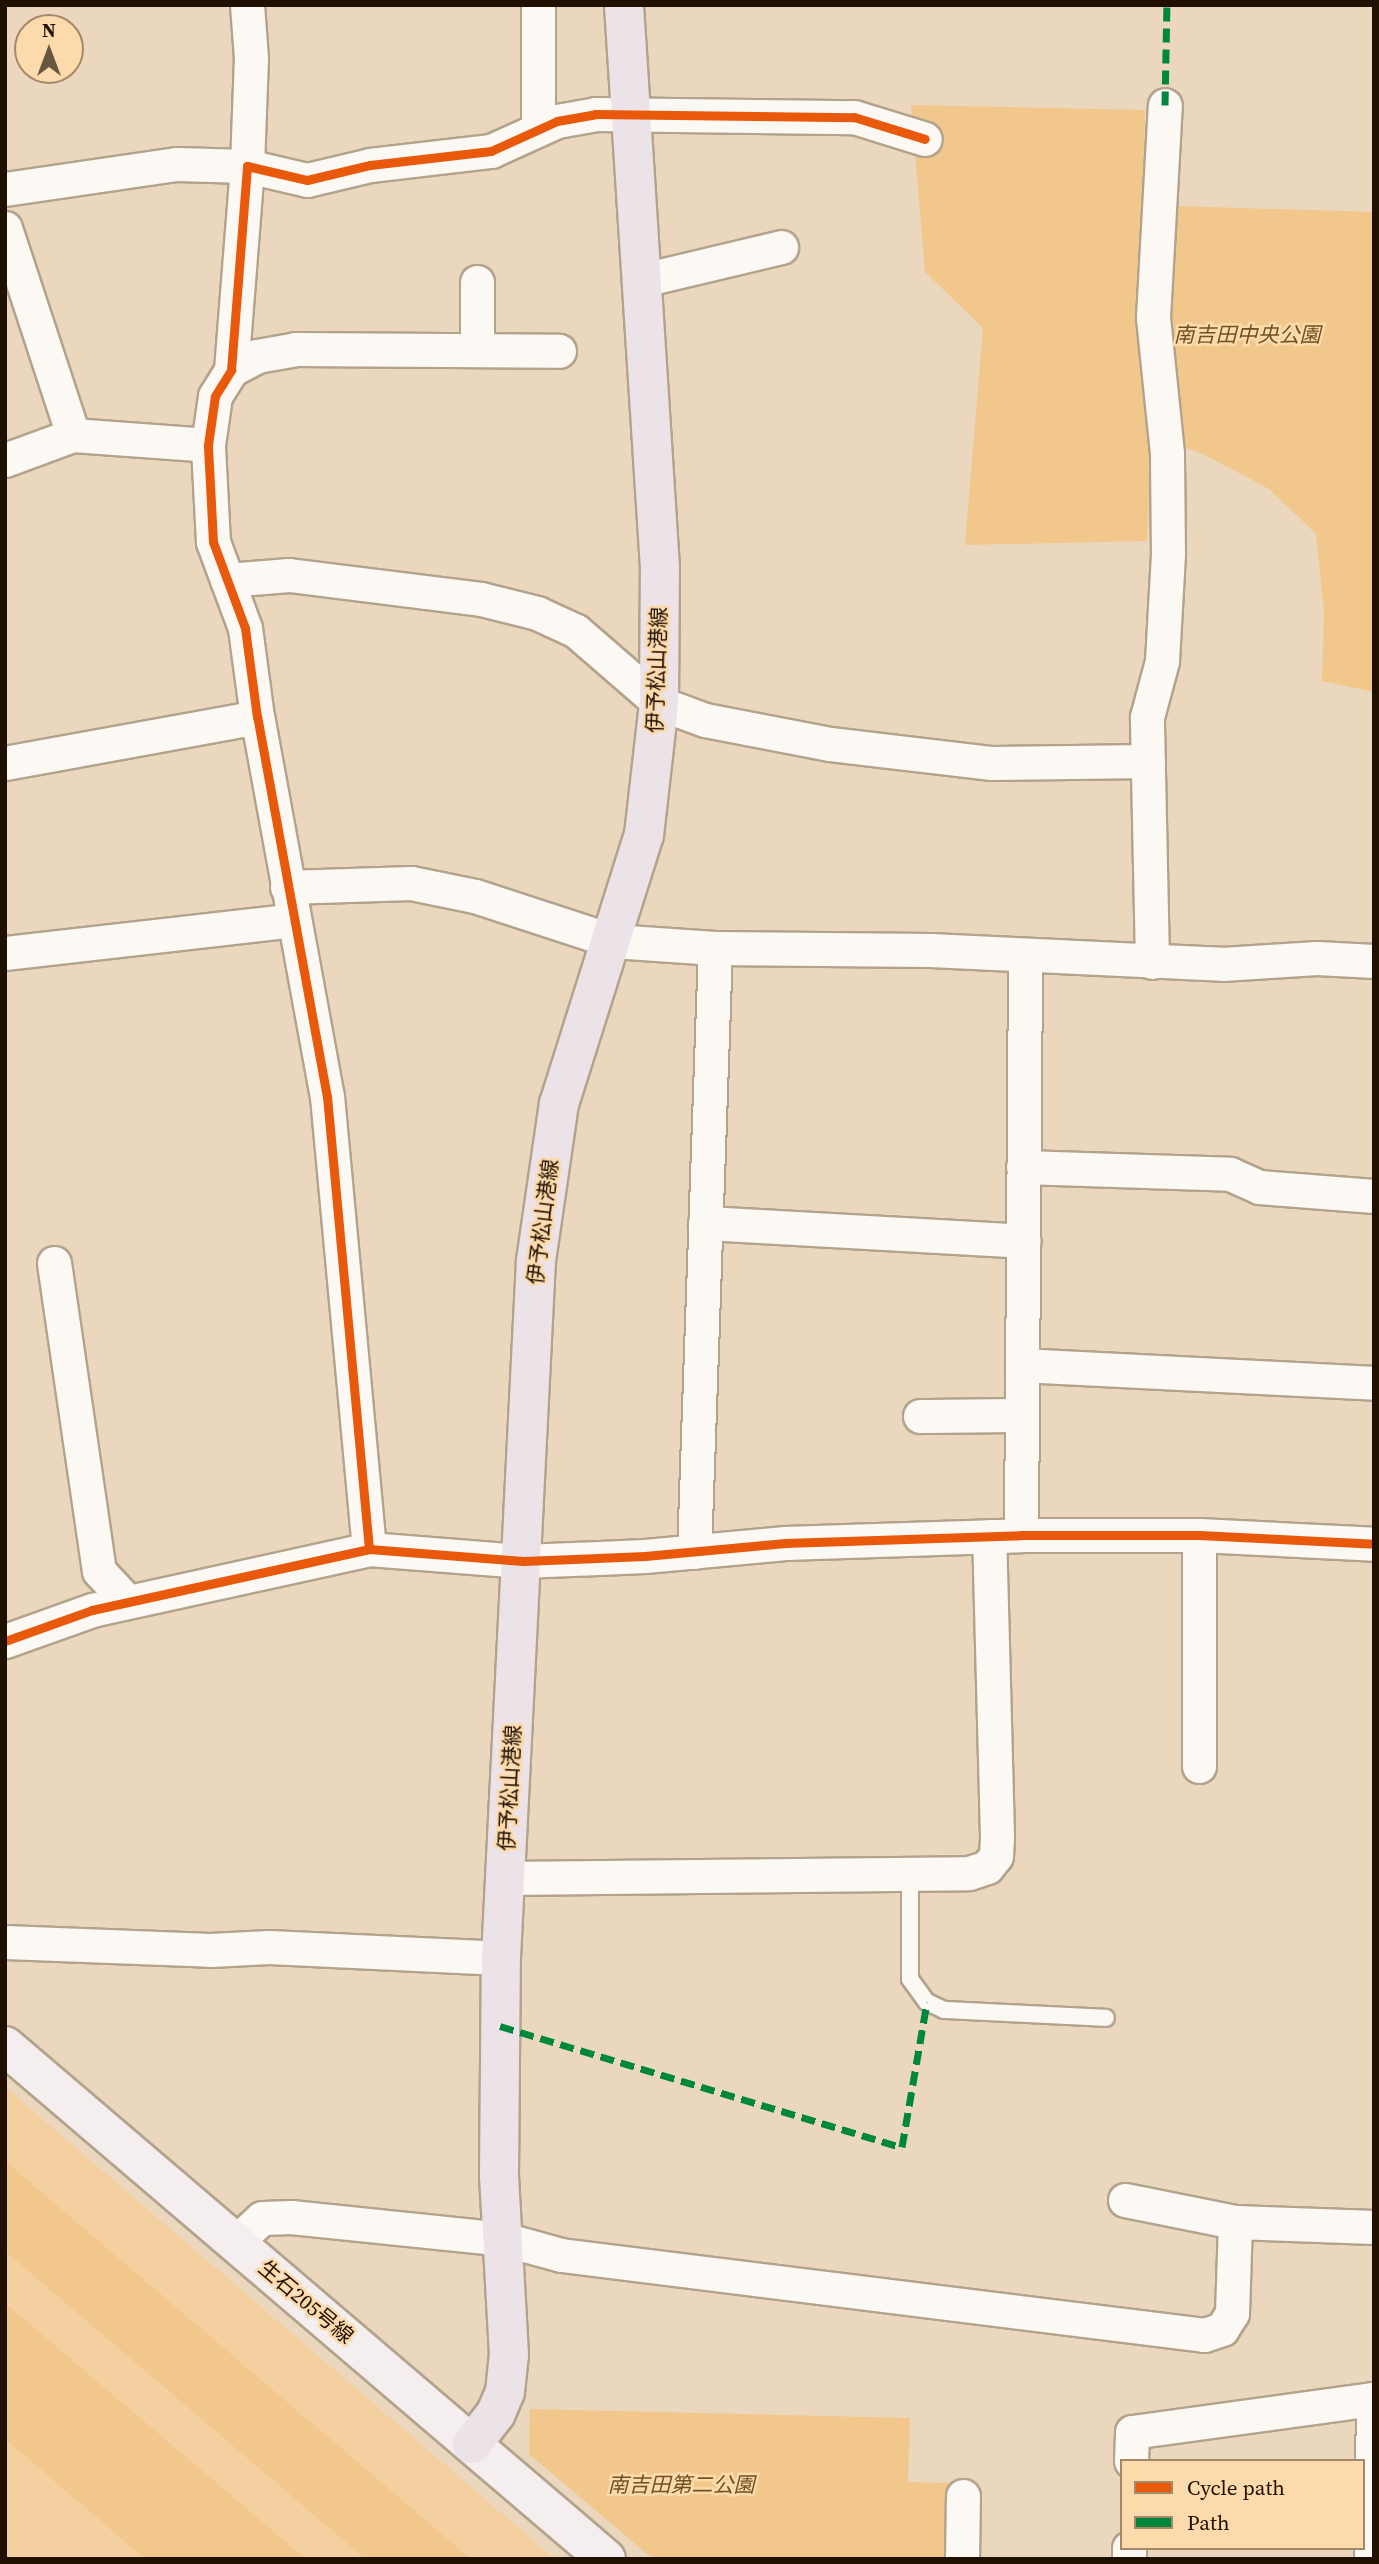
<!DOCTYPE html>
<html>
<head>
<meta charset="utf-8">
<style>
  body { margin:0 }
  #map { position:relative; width:1379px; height:2564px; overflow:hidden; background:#ebd7be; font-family:"Source Serif 4","Noto Sans JP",serif }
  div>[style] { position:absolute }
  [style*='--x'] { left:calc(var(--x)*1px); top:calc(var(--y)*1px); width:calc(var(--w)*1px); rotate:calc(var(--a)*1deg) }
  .built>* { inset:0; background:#f4d0a1 }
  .green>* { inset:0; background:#f2c78b }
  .roads { filter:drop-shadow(2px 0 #b3a38c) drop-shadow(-2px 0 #b3a38c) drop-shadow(0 2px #b3a38c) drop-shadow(0 -2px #b3a38c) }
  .lane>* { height:16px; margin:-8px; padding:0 8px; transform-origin:8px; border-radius:8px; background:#fcf9f5 }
  .street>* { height:33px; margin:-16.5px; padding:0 16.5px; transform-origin:16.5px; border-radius:16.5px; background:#fcf9f5 }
  .secondary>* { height:38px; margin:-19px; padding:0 19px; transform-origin:19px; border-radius:19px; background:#f4eeee }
  .primary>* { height:38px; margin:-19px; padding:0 19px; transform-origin:19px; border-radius:19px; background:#ebe3e7 }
  .quiet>* { height:7px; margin-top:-3.5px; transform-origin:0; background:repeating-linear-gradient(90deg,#00873e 0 14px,transparent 0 21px) }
  .cycleway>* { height:9px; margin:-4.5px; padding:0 4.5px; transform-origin:4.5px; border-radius:4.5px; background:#e8590c }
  span { translate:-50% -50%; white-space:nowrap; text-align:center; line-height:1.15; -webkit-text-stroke:5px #fddaac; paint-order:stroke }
  .park-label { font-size:21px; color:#705121; font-style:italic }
  .street-label { font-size:21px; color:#1f1000 }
  .frame { position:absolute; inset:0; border:7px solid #1f1000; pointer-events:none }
  .legend { position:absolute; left:1120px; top:2459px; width:245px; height:91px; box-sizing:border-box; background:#fddaac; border:2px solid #a48967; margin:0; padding:9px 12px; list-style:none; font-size:21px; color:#1f1000 }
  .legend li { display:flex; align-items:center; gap:14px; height:35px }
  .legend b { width:35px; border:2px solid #a48967 }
  .north { position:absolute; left:14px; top:14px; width:70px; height:70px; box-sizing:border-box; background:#fddaac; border:2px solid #a48967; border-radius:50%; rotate:0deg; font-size:19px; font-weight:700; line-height:28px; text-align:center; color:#1f1000 }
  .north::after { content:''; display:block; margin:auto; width:24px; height:32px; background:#665642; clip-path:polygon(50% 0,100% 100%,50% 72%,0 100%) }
</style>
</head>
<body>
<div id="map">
  <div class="built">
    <i style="clip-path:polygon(5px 2087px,555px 2559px,5px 2559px)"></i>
  </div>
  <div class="green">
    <i style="clip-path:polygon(911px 105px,1145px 110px,1144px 205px,1374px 212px,1374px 692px,1322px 681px,1324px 614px,1316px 534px,1269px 489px,1205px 455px,1151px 434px,1147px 541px,965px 545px,983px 328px,925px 272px)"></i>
    <i style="clip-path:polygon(5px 2161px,471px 2559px,365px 2559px,5px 2251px)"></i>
    <i style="clip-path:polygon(5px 2303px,306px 2559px,145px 2559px,5px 2439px)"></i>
    <i style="clip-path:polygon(530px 2409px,910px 2418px,908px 2482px,949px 2483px,949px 2559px,653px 2559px,529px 2454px)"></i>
  </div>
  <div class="roads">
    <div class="lane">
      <i style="--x:910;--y:1873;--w:106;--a:90"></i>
      <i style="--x:910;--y:1979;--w:29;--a:54"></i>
      <i style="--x:927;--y:2002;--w:19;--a:25"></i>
      <i style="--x:944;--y:2010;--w:162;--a:2.8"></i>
    </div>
    <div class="street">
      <i style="--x:538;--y:5;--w:124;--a:90"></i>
      <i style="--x:5;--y:189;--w:173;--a:-8.3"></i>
      <i style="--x:176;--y:164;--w:71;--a:1.6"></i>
      <i style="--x:247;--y:166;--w:108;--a:-87.9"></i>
      <i style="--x:251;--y:58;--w:53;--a:-94.3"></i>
      <i style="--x:5;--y:228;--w:218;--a:71.8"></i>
      <i style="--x:73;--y:435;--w:135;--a:4.2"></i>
      <i style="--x:643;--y:280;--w:142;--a:-13.4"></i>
      <i style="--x:477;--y:282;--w:68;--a:90"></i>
      <i style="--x:231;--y:370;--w:30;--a:-28"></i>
      <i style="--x:257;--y:356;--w:39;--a:-10"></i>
      <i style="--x:295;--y:349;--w:264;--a:0.4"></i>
      <i style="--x:5;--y:460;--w:72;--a:-20.2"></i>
      <i style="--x:227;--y:580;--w:62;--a:-4.6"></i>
      <i style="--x:289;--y:575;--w:193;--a:7.1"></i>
      <i style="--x:481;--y:599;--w:58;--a:14"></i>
      <i style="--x:537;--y:613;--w:43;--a:24.8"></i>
      <i style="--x:576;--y:631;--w:110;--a:40.9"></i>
      <i style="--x:659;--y:703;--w:49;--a:20.3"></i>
      <i style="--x:705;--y:720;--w:127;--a:10.9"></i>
      <i style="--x:830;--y:744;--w:163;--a:6.7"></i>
      <i style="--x:992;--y:763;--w:156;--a:-0.7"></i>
      <i style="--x:5;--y:763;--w:256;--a:-10.3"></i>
      <i style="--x:287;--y:887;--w:124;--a:-1.8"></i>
      <i style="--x:411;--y:883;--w:65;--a:11.5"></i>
      <i style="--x:475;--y:896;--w:145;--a:18.1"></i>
      <i style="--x:613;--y:941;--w:102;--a:3.9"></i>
      <i style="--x:715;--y:948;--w:215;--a:0.5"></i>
      <i style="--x:930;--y:950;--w:292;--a:2.7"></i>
      <i style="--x:1222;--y:964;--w:95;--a:-3.6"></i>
      <i style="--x:1317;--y:958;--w:57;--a:3"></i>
      <i style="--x:5;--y:953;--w:290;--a:-6.5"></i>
      <i style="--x:1152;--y:962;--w:245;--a:-91.2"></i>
      <i style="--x:1147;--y:717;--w:58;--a:-75"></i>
      <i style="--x:1162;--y:661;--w:107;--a:-86.8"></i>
      <i style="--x:1168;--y:554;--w:101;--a:-90.6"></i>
      <i style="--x:1167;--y:453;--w:137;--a:-95.9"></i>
      <i style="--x:1153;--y:317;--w:212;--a:-86.8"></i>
      <i style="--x:1023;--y:1167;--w:207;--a:1.9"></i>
      <i style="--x:1230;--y:1174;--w:32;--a:24"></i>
      <i style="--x:1259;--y:1187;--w:115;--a:4.5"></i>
      <i style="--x:705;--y:1223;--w:319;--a:3.2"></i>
      <i style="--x:54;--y:1263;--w:311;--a:81.7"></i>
      <i style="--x:99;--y:1571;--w:42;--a:46.9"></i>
      <i style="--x:1022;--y:1365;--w:352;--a:2.9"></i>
      <i style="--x:920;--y:1416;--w:101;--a:-0.6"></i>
      <i style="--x:1021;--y:1535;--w:577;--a:-89.6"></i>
      <i style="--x:369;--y:1549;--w:454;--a:-95.3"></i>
      <i style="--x:327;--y:1097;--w:386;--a:-100.4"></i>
      <i style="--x:257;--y:717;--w:90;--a:-97.7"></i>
      <i style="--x:245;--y:628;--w:92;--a:-110.4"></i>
      <i style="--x:213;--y:542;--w:97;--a:-93"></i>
      <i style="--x:208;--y:445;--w:49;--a:-81.9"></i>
      <i style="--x:215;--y:396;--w:31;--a:-58"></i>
      <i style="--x:231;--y:370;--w:205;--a:-85.5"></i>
      <i style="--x:247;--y:166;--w:62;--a:13.1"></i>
      <i style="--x:307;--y:180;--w:65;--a:-13.4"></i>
      <i style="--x:370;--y:165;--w:122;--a:-6.6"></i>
      <i style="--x:491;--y:151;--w:72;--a:-24.4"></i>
      <i style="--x:557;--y:121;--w:39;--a:-10"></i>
      <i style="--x:595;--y:114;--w:259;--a:0.7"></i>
      <i style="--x:854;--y:117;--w:74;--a:17.2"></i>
      <i style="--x:694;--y:1552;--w:604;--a:-88.01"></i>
      <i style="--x:5;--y:1641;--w:92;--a:-19.6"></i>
      <i style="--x:92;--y:1610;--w:284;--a:-12.4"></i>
      <i style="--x:369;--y:1549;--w:154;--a:4.5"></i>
      <i style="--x:523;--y:1561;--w:122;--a:-2.3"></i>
      <i style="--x:645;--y:1556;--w:141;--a:-5.3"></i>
      <i style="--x:785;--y:1543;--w:236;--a:-1.9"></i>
      <i style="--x:1021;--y:1535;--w:178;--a:0"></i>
      <i style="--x:1199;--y:1535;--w:175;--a:2.9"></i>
      <i style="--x:1199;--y:1766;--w:231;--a:-90"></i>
      <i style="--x:505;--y:1878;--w:464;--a:-0.6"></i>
      <i style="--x:969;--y:1873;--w:19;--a:-18"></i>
      <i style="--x:987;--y:1867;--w:14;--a:-51"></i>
      <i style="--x:996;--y:1856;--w:20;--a:-87"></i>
      <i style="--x:997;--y:1836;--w:300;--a:-91.5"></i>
      <i style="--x:5;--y:1942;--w:205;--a:2.2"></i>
      <i style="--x:210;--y:1950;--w:59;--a:-2.9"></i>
      <i style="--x:269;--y:1947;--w:232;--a:2.7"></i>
      <i style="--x:1125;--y:2200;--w:112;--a:11.3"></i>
      <i style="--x:1235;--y:2222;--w:139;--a:2.1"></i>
      <i style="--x:236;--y:2242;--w:35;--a:-43"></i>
      <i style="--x:262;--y:2218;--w:29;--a:-2"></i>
      <i style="--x:291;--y:2217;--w:213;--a:5.9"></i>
      <i style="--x:503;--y:2239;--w:60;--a:15.4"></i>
      <i style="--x:561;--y:2255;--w:648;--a:7.09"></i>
      <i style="--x:1204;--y:2335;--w:19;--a:-18"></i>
      <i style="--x:1222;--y:2329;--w:19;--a:-58"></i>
      <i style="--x:1232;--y:2313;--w:91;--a:-88.1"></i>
      <i style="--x:1131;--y:2461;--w:29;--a:-88"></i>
      <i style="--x:1132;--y:2432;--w:244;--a:-7.8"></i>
      <i style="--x:962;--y:2559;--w:63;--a:-89.1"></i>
      <i style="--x:1129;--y:2559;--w:11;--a:-90"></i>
      <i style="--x:1371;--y:2559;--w:160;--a:-89.3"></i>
    </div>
    <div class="secondary">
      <i style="--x:5;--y:2046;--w:790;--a:40.48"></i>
    </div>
    <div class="primary">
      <i style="--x:472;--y:2444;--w:39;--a:-52"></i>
      <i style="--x:496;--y:2413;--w:23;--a:-67"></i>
      <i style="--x:505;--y:2392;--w:37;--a:-84"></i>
      <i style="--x:509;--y:2355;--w:180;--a:-93.2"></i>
      <i style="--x:499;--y:2175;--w:217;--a:-89.5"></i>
      <i style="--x:501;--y:1958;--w:698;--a:-87.13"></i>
      <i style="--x:536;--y:1261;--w:159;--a:-81.7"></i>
      <i style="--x:559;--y:1104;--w:282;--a:-72.5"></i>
      <i style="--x:644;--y:835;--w:133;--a:-83.5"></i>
      <i style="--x:659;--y:703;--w:135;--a:-89.6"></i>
      <i style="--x:660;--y:568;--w:564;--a:-93.66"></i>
    </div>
  </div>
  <div class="quiet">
    <i style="--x:1165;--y:105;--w:100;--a:-88.9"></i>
    <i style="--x:500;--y:2026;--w:420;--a:16.8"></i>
    <i style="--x:902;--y:2147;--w:147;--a:-80.2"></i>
  </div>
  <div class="cycleway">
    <i style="--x:369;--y:1549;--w:454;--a:-95.3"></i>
    <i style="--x:327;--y:1097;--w:386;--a:-100.4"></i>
    <i style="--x:257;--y:717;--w:90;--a:-97.7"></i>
    <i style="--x:245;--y:628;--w:92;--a:-110.4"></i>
    <i style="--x:213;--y:542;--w:97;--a:-93"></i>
    <i style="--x:208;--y:445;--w:49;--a:-81.9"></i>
    <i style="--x:215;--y:396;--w:31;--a:-58"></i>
    <i style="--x:231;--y:370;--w:205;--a:-85.5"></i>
    <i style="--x:247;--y:166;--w:62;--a:13.1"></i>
    <i style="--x:307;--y:180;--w:65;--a:-13.4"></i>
    <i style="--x:370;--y:165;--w:122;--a:-6.6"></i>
    <i style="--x:491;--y:151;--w:72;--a:-24.4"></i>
    <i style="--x:557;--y:121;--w:39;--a:-10"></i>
    <i style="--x:595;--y:114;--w:259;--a:0.7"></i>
    <i style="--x:854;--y:117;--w:74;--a:17.2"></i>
    <i style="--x:5;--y:1641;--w:92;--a:-19.6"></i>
    <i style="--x:92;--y:1610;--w:284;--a:-12.4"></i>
    <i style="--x:369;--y:1549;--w:154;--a:4.5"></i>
    <i style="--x:523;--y:1561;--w:122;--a:-2.3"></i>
    <i style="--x:645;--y:1556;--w:141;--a:-5.3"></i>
    <i style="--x:785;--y:1543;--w:236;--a:-1.9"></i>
    <i style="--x:1021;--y:1535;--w:178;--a:0"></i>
    <i style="--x:1199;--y:1535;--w:175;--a:2.9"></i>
  </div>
  <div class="park-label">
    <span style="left:1247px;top:335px">南吉田中央公園</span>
    <span style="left:681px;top:2485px">南吉田第二公園</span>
  </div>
  <div class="street-label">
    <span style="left:657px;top:670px;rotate:-88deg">伊予松山港線</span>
    <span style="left:543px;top:1222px;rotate:-83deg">伊予松山港線</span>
    <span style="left:510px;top:1788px;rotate:-87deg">伊予松山港線</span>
    <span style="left:306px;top:2302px;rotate:40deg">生石205号線</span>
  </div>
  <div class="frame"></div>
  <ul class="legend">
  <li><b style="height:9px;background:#e8590c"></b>Cycle path</li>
  <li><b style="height:9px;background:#00873e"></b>Path</li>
  </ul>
  <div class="north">N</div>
</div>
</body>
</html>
